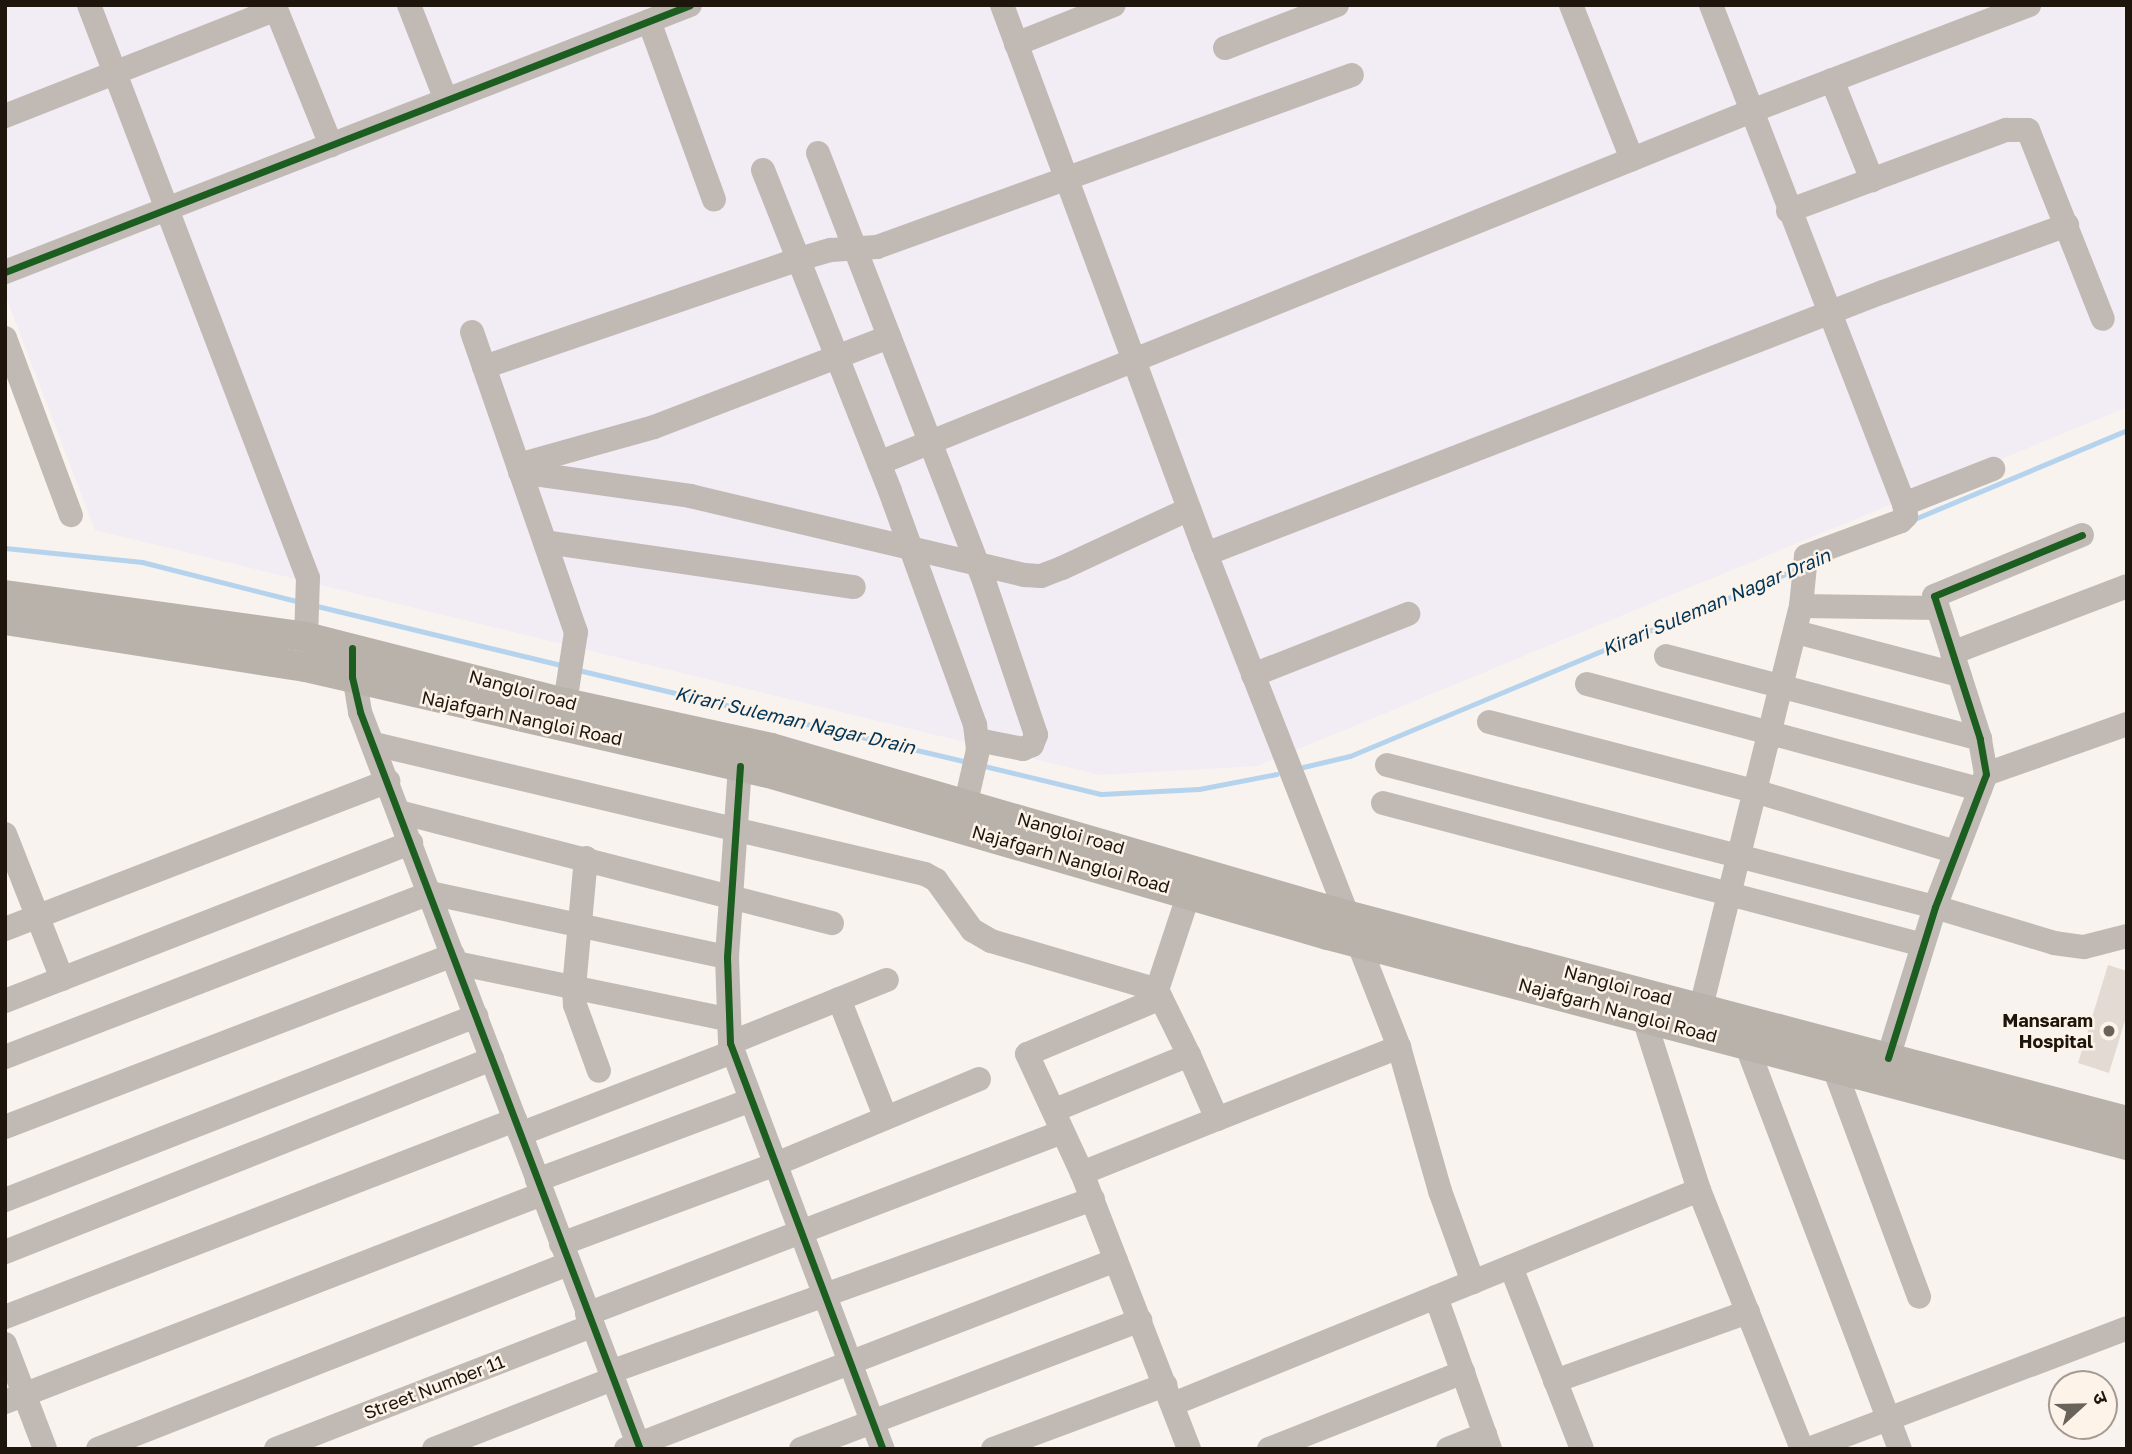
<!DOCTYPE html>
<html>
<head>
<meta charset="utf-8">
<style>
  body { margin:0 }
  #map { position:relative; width:2132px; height:1454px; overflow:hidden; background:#f8f3ee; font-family:"Golos Text","Noto Sans Devanagari",sans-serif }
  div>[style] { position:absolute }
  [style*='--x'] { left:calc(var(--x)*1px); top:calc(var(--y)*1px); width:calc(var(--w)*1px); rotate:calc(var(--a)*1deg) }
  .industrial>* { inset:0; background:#f2ecf5 }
  .stream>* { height:5px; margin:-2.5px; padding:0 2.5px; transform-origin:2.5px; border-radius:2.5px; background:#b6d3ee }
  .building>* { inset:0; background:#e2dad3 }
  .minor>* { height:24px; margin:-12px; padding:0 12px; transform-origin:12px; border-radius:12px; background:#c1bab4 }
  .major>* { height:30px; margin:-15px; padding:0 15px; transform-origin:15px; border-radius:15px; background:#b9b2ab }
  .cycleway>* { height:7px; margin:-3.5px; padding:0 3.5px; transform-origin:3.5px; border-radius:3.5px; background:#1b5e20 }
  .dots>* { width:19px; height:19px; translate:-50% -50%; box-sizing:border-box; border:4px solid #fdf3e9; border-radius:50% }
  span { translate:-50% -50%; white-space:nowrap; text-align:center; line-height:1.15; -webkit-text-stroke:5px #fdf3e9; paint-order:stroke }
  .street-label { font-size:18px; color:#1e150c }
  .poi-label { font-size:18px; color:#1e150c; font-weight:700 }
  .right { translate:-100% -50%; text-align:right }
  .water-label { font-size:19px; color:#00355a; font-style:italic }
  .frame { position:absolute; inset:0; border:7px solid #1e150c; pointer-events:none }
  .north { position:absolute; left:2048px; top:1370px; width:70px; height:70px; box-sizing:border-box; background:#fdf3e9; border:2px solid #a49a91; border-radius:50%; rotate:68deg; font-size:19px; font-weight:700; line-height:28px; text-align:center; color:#1e150c }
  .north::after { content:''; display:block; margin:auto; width:24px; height:32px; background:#6a635b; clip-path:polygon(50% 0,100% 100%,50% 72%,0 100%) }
</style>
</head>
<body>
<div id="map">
  <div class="industrial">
    <i style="clip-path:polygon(5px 5px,2127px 5px,2127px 407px,1257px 766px,1100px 775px,95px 530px,5px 294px)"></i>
  </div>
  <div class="stream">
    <i style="--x:1912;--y:520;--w:233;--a:-22.7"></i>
    <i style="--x:5;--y:548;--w:138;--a:5.8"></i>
    <i style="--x:142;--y:562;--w:163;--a:14.2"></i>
    <i style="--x:317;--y:606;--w:255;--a:13.6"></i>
    <i style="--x:578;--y:670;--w:400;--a:13.3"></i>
    <i style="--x:980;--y:765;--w:124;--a:13.5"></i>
    <i style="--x:1101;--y:794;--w:98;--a:-2.9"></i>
    <i style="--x:1199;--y:789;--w:79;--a:-10.9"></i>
    <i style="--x:1303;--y:767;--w:48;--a:-13.2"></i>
    <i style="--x:1350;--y:756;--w:484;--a:-22.7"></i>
  </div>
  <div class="building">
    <i style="clip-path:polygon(2108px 965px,2127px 971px,2127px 1014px,2109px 1073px,2078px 1063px)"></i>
  </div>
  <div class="minor">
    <i style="--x:89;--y:5;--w:613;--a:69.08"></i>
    <i style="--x:308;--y:578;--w:59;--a:91.9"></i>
    <i style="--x:409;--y:5;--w:102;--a:68.7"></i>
    <i style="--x:1002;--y:5;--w:577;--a:69.62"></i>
    <i style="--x:1203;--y:546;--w:538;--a:68.63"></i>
    <i style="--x:1399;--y:1047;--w:150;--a:74.1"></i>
    <i style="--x:1440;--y:1191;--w:97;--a:70.1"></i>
    <i style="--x:1571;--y:5;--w:166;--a:68.4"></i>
    <i style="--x:1711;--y:5;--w:535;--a:68.85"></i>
    <i style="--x:1904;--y:504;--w:96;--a:-21.5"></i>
    <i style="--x:649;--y:21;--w:190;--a:70"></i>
    <i style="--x:1016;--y:44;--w:105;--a:-21.7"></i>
    <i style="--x:1225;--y:48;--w:120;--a:-21"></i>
    <i style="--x:1832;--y:80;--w:108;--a:68.2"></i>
    <i style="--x:5;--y:116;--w:291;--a:-21.5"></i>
    <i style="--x:276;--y:9;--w:147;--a:68"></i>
    <i style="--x:818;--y:153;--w:462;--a:68.8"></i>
    <i style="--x:985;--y:584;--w:159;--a:71.3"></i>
    <i style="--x:1036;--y:735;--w:11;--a:112"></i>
    <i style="--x:1032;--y:745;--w:10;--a:156"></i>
    <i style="--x:1023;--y:749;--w:46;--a:-168.7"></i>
    <i style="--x:763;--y:170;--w:345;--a:68.4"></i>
    <i style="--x:890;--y:491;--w:249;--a:70"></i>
    <i style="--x:975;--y:725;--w:25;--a:83"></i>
    <i style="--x:978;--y:750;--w:53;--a:103"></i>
    <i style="--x:1788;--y:211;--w:233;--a:-20.4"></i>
    <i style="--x:2006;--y:130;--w:22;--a:0"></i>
    <i style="--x:2028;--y:130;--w:203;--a:68.4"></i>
    <i style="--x:5;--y:272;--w:735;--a:-21.29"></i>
    <i style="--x:472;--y:332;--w:318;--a:70.9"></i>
    <i style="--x:576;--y:632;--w:72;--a:98.8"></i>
    <i style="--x:5;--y:338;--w:189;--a:69.6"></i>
    <i style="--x:484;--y:367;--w:333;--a:-18.9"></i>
    <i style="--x:799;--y:259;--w:33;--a:-16"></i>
    <i style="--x:831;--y:250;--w:46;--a:-3.7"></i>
    <i style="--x:877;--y:247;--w:505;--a:-19.91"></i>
    <i style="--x:879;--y:463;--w:938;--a:-21.97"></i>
    <i style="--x:1749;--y:112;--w:300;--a:-20.9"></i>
    <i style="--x:518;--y:465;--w:141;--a:-15.6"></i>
    <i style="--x:654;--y:427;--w:252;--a:-21"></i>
    <i style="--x:520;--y:472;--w:172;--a:8"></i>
    <i style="--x:690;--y:496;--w:344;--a:13.3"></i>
    <i style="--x:1025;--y:575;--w:16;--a:4"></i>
    <i style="--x:1041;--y:576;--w:22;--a:-21"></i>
    <i style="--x:1062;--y:568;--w:140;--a:-24.9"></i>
    <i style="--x:545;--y:542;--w:312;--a:8.3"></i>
    <i style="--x:1206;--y:554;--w:726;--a:-21.16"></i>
    <i style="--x:1883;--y:292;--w:196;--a:-20"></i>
    <i style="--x:1801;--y:606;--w:50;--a:-84.3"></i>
    <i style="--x:1806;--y:556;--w:101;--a:-20.2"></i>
    <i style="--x:1901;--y:521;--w:7;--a:-45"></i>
    <i style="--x:1906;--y:516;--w:12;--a:-99"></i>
    <i style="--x:1796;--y:632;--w:169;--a:14.8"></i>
    <i style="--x:1952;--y:653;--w:187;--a:-20.9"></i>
    <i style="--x:1666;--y:656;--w:325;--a:14.8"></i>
    <i style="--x:352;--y:663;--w:50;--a:80.7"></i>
    <i style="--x:360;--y:712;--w:788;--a:69.2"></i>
    <i style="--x:1253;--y:675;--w:167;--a:-21.5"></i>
    <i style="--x:1587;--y:684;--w:407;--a:15"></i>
    <i style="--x:1489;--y:722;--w:278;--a:14.6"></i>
    <i style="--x:1758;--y:792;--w:206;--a:16.9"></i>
    <i style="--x:374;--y:744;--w:566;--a:13.28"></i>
    <i style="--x:925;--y:874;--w:13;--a:29"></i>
    <i style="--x:936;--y:880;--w:62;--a:54.2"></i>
    <i style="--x:972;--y:930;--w:22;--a:30"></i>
    <i style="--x:991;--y:941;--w:173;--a:16.4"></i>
    <i style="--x:1387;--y:765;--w:566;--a:14.53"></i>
    <i style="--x:1935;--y:907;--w:124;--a:16.8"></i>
    <i style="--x:2054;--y:943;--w:30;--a:8"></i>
    <i style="--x:2084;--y:947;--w:44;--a:-14.3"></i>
    <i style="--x:740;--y:766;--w:191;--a:93.9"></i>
    <i style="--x:727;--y:957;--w:86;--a:88"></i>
    <i style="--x:730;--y:1043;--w:434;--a:69.4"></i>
    <i style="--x:1986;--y:774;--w:150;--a:-19.5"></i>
    <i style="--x:1383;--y:803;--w:558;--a:14.73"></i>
    <i style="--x:399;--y:812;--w:447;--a:14.4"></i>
    <i style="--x:5;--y:834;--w:156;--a:68.5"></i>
    <i style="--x:586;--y:858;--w:130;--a:95.3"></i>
    <i style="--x:574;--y:987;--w:18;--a:87"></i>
    <i style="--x:575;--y:1005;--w:70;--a:70"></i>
    <i style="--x:5;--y:929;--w:411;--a:-21.1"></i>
    <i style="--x:456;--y:963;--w:276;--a:11.7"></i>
    <i style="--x:1161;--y:998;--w:145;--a:157.3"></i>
    <i style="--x:1027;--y:1054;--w:131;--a:65.2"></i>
    <i style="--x:1082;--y:1173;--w:296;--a:68.8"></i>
    <i style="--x:839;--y:999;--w:126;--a:68.5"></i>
    <i style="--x:5;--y:1001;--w:436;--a:-21.3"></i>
    <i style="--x:1639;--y:1003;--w:196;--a:72.2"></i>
    <i style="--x:1699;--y:1190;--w:279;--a:68.3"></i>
    <i style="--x:1696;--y:1027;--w:434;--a:-76"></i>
    <i style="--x:1801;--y:606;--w:136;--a:0.8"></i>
    <i style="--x:730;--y:1043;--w:169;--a:-21.9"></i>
    <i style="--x:1746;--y:1044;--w:433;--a:69.2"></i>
    <i style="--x:5;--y:1057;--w:456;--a:-21.1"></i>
    <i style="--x:430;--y:893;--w:304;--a:12.2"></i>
    <i style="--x:1888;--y:1058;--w:158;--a:-72.7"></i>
    <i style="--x:1935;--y:907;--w:142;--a:-69"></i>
    <i style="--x:1986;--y:774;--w:36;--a:-100"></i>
    <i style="--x:1980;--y:739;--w:150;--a:-107.8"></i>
    <i style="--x:1934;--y:596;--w:160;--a:-22.4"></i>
    <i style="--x:1834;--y:1068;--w:244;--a:69.6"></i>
    <i style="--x:1055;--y:1110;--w:145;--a:-22.3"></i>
    <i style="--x:1189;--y:1055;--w:72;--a:-116.2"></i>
    <i style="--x:1157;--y:990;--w:102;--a:-71.7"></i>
    <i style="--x:1217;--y:1119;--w:196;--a:-21.6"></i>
    <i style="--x:5;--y:1127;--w:480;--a:-21"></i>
    <i style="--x:520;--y:1134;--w:228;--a:-21.1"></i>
    <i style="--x:1082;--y:1173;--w:145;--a:-21.8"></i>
    <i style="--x:1217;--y:1119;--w:70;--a:-113.6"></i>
    <i style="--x:537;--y:1180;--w:228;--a:-20.5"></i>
    <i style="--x:5;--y:1200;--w:506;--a:-21.34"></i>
    <i style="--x:561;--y:1244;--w:229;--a:-20.4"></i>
    <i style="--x:776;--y:1164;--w:220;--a:-22.7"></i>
    <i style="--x:5;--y:1252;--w:524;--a:-21.62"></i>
    <i style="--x:1511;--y:1267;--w:195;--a:68.7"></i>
    <i style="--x:1436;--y:1297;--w:161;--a:70.4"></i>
    <i style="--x:587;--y:1314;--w:509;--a:-20.96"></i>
    <i style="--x:5;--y:1317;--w:547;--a:-21.12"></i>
    <i style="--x:5;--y:1344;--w:112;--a:69.1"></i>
    <i style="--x:610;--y:1372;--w:513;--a:-19.71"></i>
    <i style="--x:1555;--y:1381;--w:205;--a:-19.7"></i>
    <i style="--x:5;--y:1402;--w:576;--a:-21.17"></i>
    <i style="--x:1173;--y:1404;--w:568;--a:-22.14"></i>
    <i style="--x:98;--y:1449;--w:505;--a:-21.49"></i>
    <i style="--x:276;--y:1449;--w:339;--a:-21.3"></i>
    <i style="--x:434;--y:1449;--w:192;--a:-21.4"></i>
    <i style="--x:626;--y:1449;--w:525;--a:-21.09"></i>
    <i style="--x:801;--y:1449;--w:363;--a:-20.8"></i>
    <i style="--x:993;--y:1449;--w:184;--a:-20.4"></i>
    <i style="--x:1269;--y:1449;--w:209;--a:-21.6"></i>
    <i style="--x:1448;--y:1449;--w:40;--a:-22"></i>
    <i style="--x:1809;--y:1449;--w:340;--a:-20.8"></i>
  </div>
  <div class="major">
    <i style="--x:5;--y:595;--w:304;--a:7.9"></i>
    <i style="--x:306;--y:637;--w:267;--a:14.3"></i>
    <i style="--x:565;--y:703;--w:211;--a:12.3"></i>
    <i style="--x:771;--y:748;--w:587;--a:16.21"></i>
    <i style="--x:1335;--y:912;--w:819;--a:14.78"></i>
    <i style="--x:5;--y:620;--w:304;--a:8.9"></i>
    <i style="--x:305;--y:667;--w:472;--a:12.9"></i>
    <i style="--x:765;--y:772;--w:586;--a:16.15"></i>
    <i style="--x:1328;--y:935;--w:826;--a:14.73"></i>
  </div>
  <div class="cycleway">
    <i style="--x:5;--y:272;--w:735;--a:-21.29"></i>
    <i style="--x:352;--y:648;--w:29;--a:90"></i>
    <i style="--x:352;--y:677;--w:36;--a:77"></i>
    <i style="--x:360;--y:712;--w:788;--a:69.2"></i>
    <i style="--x:740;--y:766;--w:191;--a:93.9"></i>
    <i style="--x:727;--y:957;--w:86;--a:88"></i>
    <i style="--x:730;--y:1043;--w:434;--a:69.4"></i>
    <i style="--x:1888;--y:1058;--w:158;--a:-72.7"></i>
    <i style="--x:1935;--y:907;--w:142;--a:-69"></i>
    <i style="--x:1986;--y:774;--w:36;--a:-100"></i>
    <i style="--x:1980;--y:739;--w:150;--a:-107.8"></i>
    <i style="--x:1934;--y:596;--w:160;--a:-22.4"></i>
  </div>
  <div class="dots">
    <i style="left:2109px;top:1031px;background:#6a635b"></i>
  </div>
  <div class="street-label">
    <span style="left:523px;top:690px;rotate:15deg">Nangloi road</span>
    <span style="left:522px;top:718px;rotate:12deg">Najafgarh Nangloi Road</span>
    <span style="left:1071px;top:833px;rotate:16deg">Nangloi road</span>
    <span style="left:1071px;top:859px;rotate:16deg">Najafgarh Nangloi Road</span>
    <span style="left:1618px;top:985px;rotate:15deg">Nangloi road</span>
    <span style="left:1618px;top:1010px;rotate:15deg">Najafgarh Nangloi Road</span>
    <span style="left:434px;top:1387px;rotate:-21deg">Street Number 11</span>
  </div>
  <div class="poi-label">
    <span class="right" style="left:2093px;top:1031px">Mansaram<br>Hospital</span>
  </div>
  <div class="water-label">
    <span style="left:1716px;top:602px;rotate:-23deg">Kirari Suleman Nagar Drain</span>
    <span style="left:795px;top:720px;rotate:13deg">Kirari Suleman Nagar Drain</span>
  </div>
  <div class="frame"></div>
  <div class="north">उ</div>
</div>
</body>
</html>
